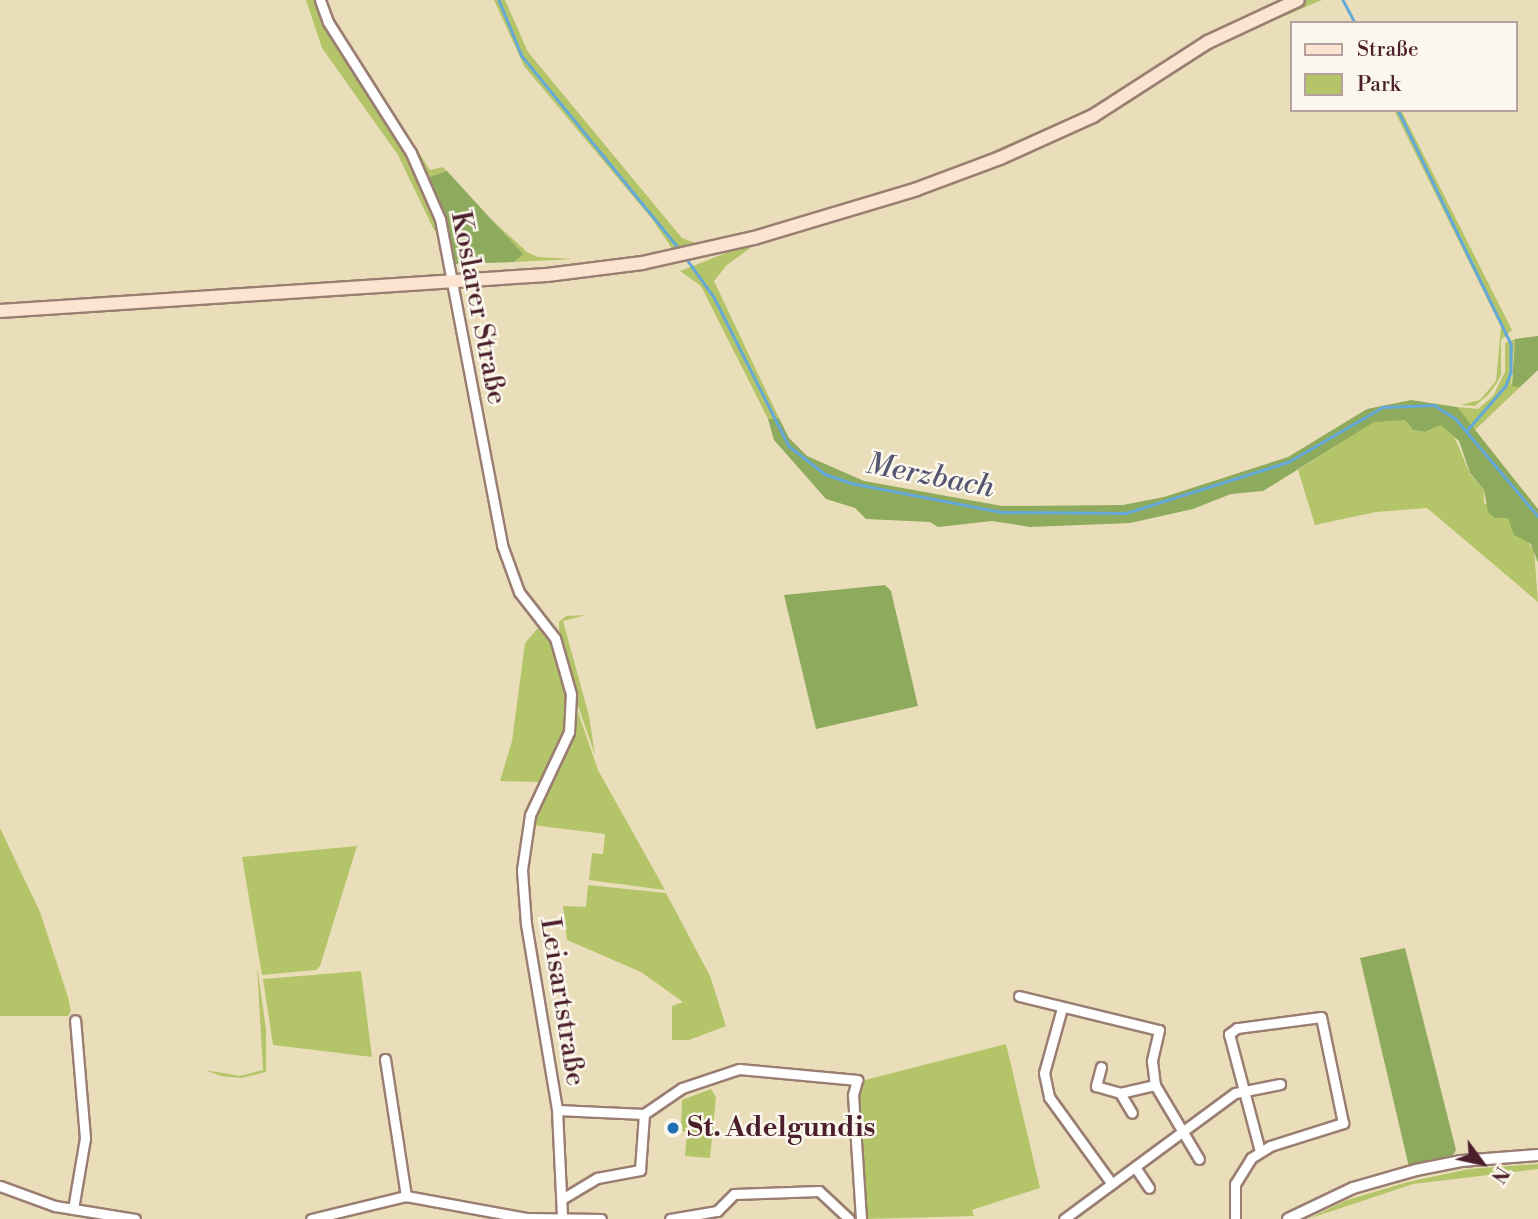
<!DOCTYPE html>
<html>
<head>
<meta charset="utf-8">
<style>
  body { margin:0 }
  #map { position:relative; width:1538px; height:1219px; overflow:hidden; background:#eadeba; font-family:"Libre Bodoni",serif }
  div>[style] { position:absolute }
  [style*='--x'] { left:calc(var(--x)*1px); top:calc(var(--y)*1px); width:calc(var(--w)*1px); rotate:calc(var(--a)*1deg) }
  .green>* { inset:0; background:#b3c568 }
  .forest>* { inset:0; background:#8eaa5c }
  .stream>* { height:2.5px; margin:-1.25px; padding:0 1.25px; transform-origin:1.25px; border-radius:1.25px; background:#64a8d9 }
  .roads { filter:drop-shadow(2px 0 #9a7e72) drop-shadow(-2px 0 #9a7e72) drop-shadow(0 2px #9a7e72) drop-shadow(0 -2px #9a7e72) }
  .minor>* { height:9px; margin:-4.5px; padding:0 4.5px; transform-origin:4.5px; border-radius:4.5px; background:#fff }
  .tertiary>* { height:10px; margin:-5px; padding:0 5px; transform-origin:5px; border-radius:5px; background:#fff }
  .secondary>* { height:12px; margin:-6px; padding:0 6px; transform-origin:6px; border-radius:6px; background:#fde4d1 }
  .dots>* { width:19px; height:19px; translate:-50% -50%; box-sizing:border-box; border:4px solid #fbf7ec; border-radius:50% }
  span { translate:-50% -50%; white-space:nowrap; text-align:center; line-height:1.15; -webkit-text-stroke:5px #fbf7ec; paint-order:stroke }
  .street-label { font-size:28px; color:#4a1f2b }
  .poi-label { font-size:28px; color:#4a1f2b; font-weight:700 }
  .left { translate:0 -50%; text-align:left }
  .water-label { font-size:30px; color:#545671; font-style:italic }
  .legend { position:absolute; left:1290px; top:21px; width:228px; height:91px; box-sizing:border-box; background:#fbf7ec; border:2px solid #b4a19f; margin:0; padding:9px 12px; list-style:none; font-size:21px; color:#4a1f2b }
  .legend li { display:flex; align-items:center; gap:14px; height:35px }
  .legend b { width:35px; border:2px solid #b4a19f }
  .north { position:absolute; left:1447px; top:1128px; width:70px; height:70px; -webkit-text-stroke:5px #fbf7ec; paint-order:stroke; rotate:123deg; font-size:19px; font-weight:700; line-height:28px; text-align:center; color:#4a1f2b }
  .north::after { content:''; display:block; margin:auto; width:24px; height:32px; background:#4a1f2b; clip-path:polygon(50% 0,100% 100%,50% 72%,0 100%) }
</style>
</head>
<body>
<div id="map">
  <div class="green">
    <i style="clip-path:polygon(306px 0,316px 0,395px 132px,424px 187px,441px 235px,434px 230px,398px 155px,322px 48px)"></i>
    <i style="clip-path:polygon(494px 0,505px 0,528px 52px,682px 238px,701px 245px,673px 250px,652px 219px,524px 66px)"></i>
    <i style="clip-path:polygon(1280px 0,1289px 0,1101px 107px,975px 159px,1098px 105px,1217px 29px)"></i>
    <i style="clip-path:polygon(1306px 0,1322px 0,1226px 41px,1111px 113px,980px 173px,979px 170px,1021px 152px,1208px 46px)"></i>
    <i style="clip-path:polygon(365px 67px,430px 170px,442px 167px,447px 171px,426px 178px,361px 69px)"></i>
    <i style="clip-path:polygon(1394px 110px,1401px 110px,1512px 330px,1501px 340px,1501px 375px,1497px 383px,1488px 395px,1475px 406px,1460px 405px,1480px 400px,1496px 381px,1501px 327px)"></i>
    <i style="clip-path:polygon(972px 172px,974px 176px,947px 187px,753px 246px,727px 265px,714px 281px,779px 418px,768px 419px,701px 286px,680px 271px,759px 240px)"></i>
    <i style="clip-path:polygon(491px 219px,527px 252px,538px 257px,573px 259px,514px 262px,522px 253px)"></i>
    <i style="clip-path:polygon(1515px 339px,1511px 383px,1520px 387px,1473px 432px,1457px 407px,1478px 409px,1493px 396px,1505px 372px,1505px 343px)"></i>
    <i style="clip-path:polygon(1391px 419px,1405px 420px,1413px 430px,1425px 432px,1441px 425px,1452px 431px,1470px 474px,1484px 490px,1484px 503px,1508px 517px,1534px 550px,1538px 602px,1427px 508px,1376px 512px,1315px 525px,1298px 470px,1373px 422px)"></i>
    <i style="clip-path:polygon(586px 615px,563px 621px,589px 716px,595px 755px,574px 694px,559px 629px,559px 622px,566px 616px)"></i>
    <i style="clip-path:polygon(539px 627px,551px 639px,565px 686px,567px 725px,541px 782px,500px 781px,512px 741px,525px 643px)"></i>
    <i style="clip-path:polygon(577px 709px,598px 770px,665px 890px,589px 880px,592px 853px,603px 854px,605px 834px,533px 825px,573px 738px)"></i>
    <i style="clip-path:polygon(0 828px,40px 912px,68px 997px,71px 1011px,68px 1016px,0 1016px)"></i>
    <i style="clip-path:polygon(357px 846px,320px 966px,316px 970px,262px 975px,242px 857px)"></i>
    <i style="clip-path:polygon(588px 885px,666px 893px,710px 976px,726px 1026px,689px 1040px,672px 1040px,672px 1006px,683px 1002px,641px 972px,567px 940px,563px 906px,586px 907px)"></i>
    <i style="clip-path:polygon(257px 966px,266px 1029px,266px 1072px,241px 1078px,221px 1076px,205px 1070px,240px 1076px,263px 1070px)"></i>
    <i style="clip-path:polygon(361px 971px,372px 1057px,273px 1045px,263px 979px)"></i>
    <i style="clip-path:polygon(1006px 1044px,1040px 1188px,972px 1210px,974px 1216px,864px 1219px,855px 1094px,861px 1081px)"></i>
    <i style="clip-path:polygon(711px 1089px,716px 1097px,710px 1158px,685px 1156px,687px 1132px,681px 1131px,682px 1100px)"></i>
    <i style="clip-path:polygon(1538px 1164px,1538px 1169px,1413px 1184px,1308px 1219px,1347px 1200px,1408px 1182px,1469px 1169px)"></i>
  </div>
  <div class="forest">
    <i style="clip-path:polygon(447px 171px,523px 254px,514px 262px,453px 264px,441px 213px,426px 178px)"></i>
    <i style="clip-path:polygon(1538px 336px,1538px 370px,1520px 387px,1512px 386px,1515px 339px)"></i>
    <i style="clip-path:polygon(1411px 400px,1457px 407px,1538px 509px,1538px 563px,1531px 544px,1514px 535px,1508px 518px,1495px 518px,1488px 512px,1484px 490px,1470px 473px,1459px 441px,1441px 425px,1425px 432px,1413px 430px,1405px 420px,1374px 422px,1263px 491px,1231px 494px,1193px 509px,1130px 523px,1030px 527px,992px 521px,938px 527px,930px 522px,866px 519px,855px 508px,826px 499px,774px 440px,768px 419px,779px 418px,789px 438px,807px 456px,864px 481px,1002px 506px,1123px 505px,1164px 497px,1288px 457px,1367px 409px)"></i>
    <i style="clip-path:polygon(885px 585px,891px 591px,918px 706px,816px 729px,784px 595px)"></i>
    <i style="clip-path:polygon(1405px 948px,1456px 1150px,1450px 1160px,1409px 1167px,1360px 958px)"></i>
  </div>
  <div class="stream">
    <i style="--x:499;--y:0;--w:61;--a:67.7"></i>
    <i style="--x:522;--y:56;--w:250;--a:50.8"></i>
    <i style="--x:1343;--y:0;--w:26;--a:62"></i>
    <i style="--x:1398;--y:110;--w:260;--a:64.2"></i>
    <i style="--x:1511;--y:344;--w:28;--a:90"></i>
    <i style="--x:1511;--y:372;--w:15;--a:110"></i>
    <i style="--x:1506;--y:386;--w:60;--a:130.9"></i>
    <i style="--x:686;--y:258;--w:48;--a:54.3"></i>
    <i style="--x:714;--y:297;--w:167;--a:63.3"></i>
    <i style="--x:789;--y:446;--w:46;--a:37.9"></i>
    <i style="--x:825;--y:474;--w:28;--a:19"></i>
    <i style="--x:851;--y:483;--w:154;--a:10.9"></i>
    <i style="--x:1002;--y:512;--w:124;--a:0.5"></i>
    <i style="--x:1126;--y:513;--w:170;--a:-17.5"></i>
    <i style="--x:1288;--y:462;--w:110;--a:-30.1"></i>
    <i style="--x:1383;--y:407;--w:51;--a:-2.2"></i>
    <i style="--x:1434;--y:405;--w:26;--a:32"></i>
    <i style="--x:1456;--y:419;--w:127;--a:49.8"></i>
  </div>
  <div class="roads">
    <div class="minor">
      <i style="--x:320;--y:0;--w:23;--a:70"></i>
      <i style="--x:328;--y:22;--w:155;--a:57.6"></i>
      <i style="--x:411;--y:153;--w:72;--a:66.3"></i>
      <i style="--x:440;--y:219;--w:332;--a:79.2"></i>
      <i style="--x:502;--y:545;--w:50;--a:70.1"></i>
      <i style="--x:519;--y:592;--w:58;--a:52"></i>
      <i style="--x:555;--y:638;--w:58;--a:74.1"></i>
      <i style="--x:571;--y:694;--w:38;--a:93"></i>
      <i style="--x:569;--y:732;--w:92;--a:115.2"></i>
      <i style="--x:530;--y:815;--w:56;--a:98.3"></i>
      <i style="--x:522;--y:870;--w:54;--a:85.8"></i>
      <i style="--x:526;--y:924;--w:189;--a:80.5"></i>
      <i style="--x:557;--y:1110;--w:105;--a:87.3"></i>
      <i style="--x:1019;--y:996;--w:144;--a:13.7"></i>
      <i style="--x:1159;--y:1030;--w:32;--a:103"></i>
      <i style="--x:1152;--y:1061;--w:24;--a:83"></i>
      <i style="--x:1155;--y:1085;--w:86;--a:59.3"></i>
      <i style="--x:1062;--y:1008;--w:67;--a:105.5"></i>
      <i style="--x:1044;--y:1073;--w:25;--a:78"></i>
      <i style="--x:1049;--y:1097;--w:107;--a:54.1"></i>
      <i style="--x:385;--y:1059;--w:139;--a:81.3"></i>
      <i style="--x:1101;--y:1067;--w:20;--a:105"></i>
      <i style="--x:1096;--y:1086;--w:25;--a:16"></i>
      <i style="--x:1120;--y:1093;--w:36;--a:-13"></i>
      <i style="--x:1120;--y:1093;--w:23;--a:59"></i>
      <i style="--x:557;--y:1110;--w:87;--a:2.6"></i>
      <i style="--x:644;--y:1114;--w:46;--a:-34.4"></i>
      <i style="--x:682;--y:1088;--w:60;--a:-18.4"></i>
      <i style="--x:739;--y:1069;--w:119;--a:5.3"></i>
      <i style="--x:857;--y:1080;--w:16;--a:105"></i>
      <i style="--x:853;--y:1095;--w:124;--a:86.3"></i>
      <i style="--x:1135;--y:1167;--w:25;--a:56"></i>
      <i style="--x:0;--y:1186;--w:59;--a:20"></i>
      <i style="--x:55;--y:1206;--w:81;--a:9.2"></i>
      <i style="--x:562;--y:1199;--w:41;--a:-31"></i>
      <i style="--x:597;--y:1178;--w:44;--a:-10.5"></i>
      <i style="--x:640;--y:1170;--w:56;--a:-85.9"></i>
      <i style="--x:73;--y:1209;--w:72;--a:-80.4"></i>
      <i style="--x:85;--y:1138;--w:118;--a:-94.8"></i>
      <i style="--x:311;--y:1219;--w:98;--a:-13.6"></i>
      <i style="--x:406;--y:1196;--w:122;--a:10.4"></i>
      <i style="--x:526;--y:1218;--w:75;--a:0.8"></i>
      <i style="--x:670;--y:1219;--w:48;--a:-9.7"></i>
      <i style="--x:717;--y:1211;--w:24;--a:-45"></i>
      <i style="--x:734;--y:1194;--w:85;--a:-2"></i>
      <i style="--x:819;--y:1191;--w:41;--a:43"></i>
      <i style="--x:1064;--y:1219;--w:212;--a:-36.4"></i>
      <i style="--x:1235;--y:1093;--w:46;--a:-11.3"></i>
      <i style="--x:1235;--y:1219;--w:35;--a:-90"></i>
      <i style="--x:1235;--y:1184;--w:31;--a:-58"></i>
      <i style="--x:1251;--y:1158;--w:22;--a:-32"></i>
      <i style="--x:1270;--y:1146;--w:77;--a:-17.5"></i>
      <i style="--x:1343;--y:1123;--w:108;--a:-101.7"></i>
      <i style="--x:1321;--y:1017;--w:85;--a:172.5"></i>
      <i style="--x:1237;--y:1028;--w:10;--a:143"></i>
      <i style="--x:1229;--y:1034;--w:121;--a:75.2"></i>
    </div>
    <div class="tertiary">
      <i style="--x:1288;--y:1219;--w:72;--a:-25.5"></i>
      <i style="--x:1353;--y:1188;--w:66;--a:-15.9"></i>
      <i style="--x:1416;--y:1170;--w:46;--a:-11.3"></i>
      <i style="--x:1461;--y:1161;--w:77;--a:-4.5"></i>
    </div>
    <div class="secondary">
      <i style="--x:0;--y:311;--w:548;--a:-3.77"></i>
      <i style="--x:547;--y:275;--w:96;--a:-7.2"></i>
      <i style="--x:642;--y:263;--w:115;--a:-12.6"></i>
      <i style="--x:754;--y:238;--w:170;--a:-16.7"></i>
      <i style="--x:917;--y:189;--w:89;--a:-20.5"></i>
      <i style="--x:1000;--y:158;--w:102;--a:-24.3"></i>
      <i style="--x:1093;--y:116;--w:137;--a:-32.8"></i>
      <i style="--x:1208;--y:42;--w:99;--a:-25"></i>
    </div>
  </div>
  <div class="dots">
    <i style="left:673px;top:1128px;background:#1f6fb2"></i>
  </div>
  <div class="street-label">
    <span style="left:478px;top:308px;rotate:79deg">Koslarer Straße</span>
    <span style="left:562px;top:1002px;rotate:81deg">Leisartstraße</span>
  </div>
  <div class="poi-label">
    <span class="left" style="left:687px;top:1128px">St. Adelgundis</span>
  </div>
  <div class="water-label">
    <span style="left:930px;top:476px;rotate:11deg">Merzbach</span>
  </div>
  <ul class="legend">
  <li><b style="height:9px;background:#fde4d1"></b>Straße</li>
  <li><b style="height:19px;background:#b3c568"></b>Park</li>
  </ul>
  <div class="north">N</div>
</div>
</body>
</html>
